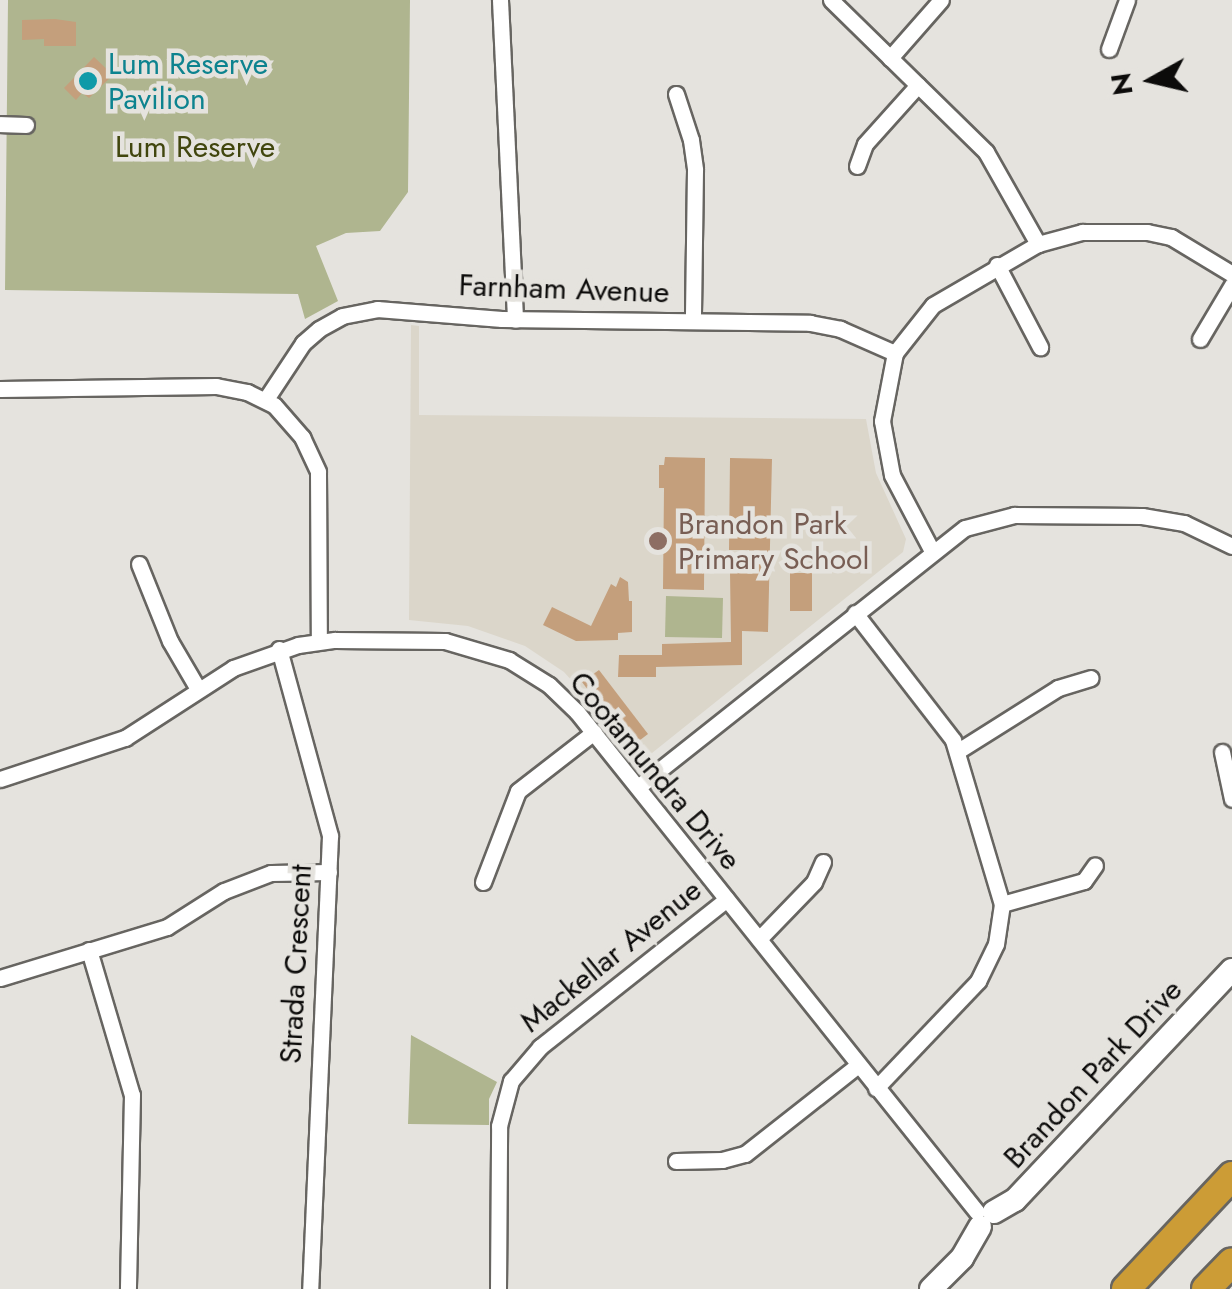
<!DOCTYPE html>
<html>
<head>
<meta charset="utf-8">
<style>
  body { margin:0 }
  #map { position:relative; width:1232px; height:1289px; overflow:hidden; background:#e5e3de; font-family:Jost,sans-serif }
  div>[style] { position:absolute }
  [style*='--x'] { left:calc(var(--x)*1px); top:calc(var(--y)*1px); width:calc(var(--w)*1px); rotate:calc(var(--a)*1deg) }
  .built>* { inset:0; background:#dbd6ca }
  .green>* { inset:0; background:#afb58f }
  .building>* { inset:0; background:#c49f7c }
  .roads { filter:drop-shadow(2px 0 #676561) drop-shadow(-2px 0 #676561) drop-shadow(0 2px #676561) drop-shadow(0 -2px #676561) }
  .street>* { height:15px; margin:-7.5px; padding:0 7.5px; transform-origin:7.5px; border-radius:7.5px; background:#fff }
  .secondary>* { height:22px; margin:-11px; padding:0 11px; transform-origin:11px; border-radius:11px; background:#fff }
  .highway>* { height:28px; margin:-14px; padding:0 14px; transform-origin:14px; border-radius:14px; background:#cc9c36 }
  .dots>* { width:28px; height:28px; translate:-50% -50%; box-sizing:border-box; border:5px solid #e5e3de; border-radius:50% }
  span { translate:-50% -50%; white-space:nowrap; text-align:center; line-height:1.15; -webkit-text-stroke:9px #e5e3de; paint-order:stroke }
  .culture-label { font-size:30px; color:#0d838f }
  .left { translate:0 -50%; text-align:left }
  .park-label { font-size:30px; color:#41460e }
  .street-label { font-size:30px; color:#0c0b0a }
  .education-label { font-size:30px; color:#785e54 }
  .north { position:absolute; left:1102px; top:30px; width:100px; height:100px; -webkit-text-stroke:8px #e5e3de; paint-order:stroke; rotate:262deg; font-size:28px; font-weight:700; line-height:40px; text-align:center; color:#0c0b0a }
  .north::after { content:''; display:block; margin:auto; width:35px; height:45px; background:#0c0b0a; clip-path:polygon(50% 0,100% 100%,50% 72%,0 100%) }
</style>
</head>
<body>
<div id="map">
  <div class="built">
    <i style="clip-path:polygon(411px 325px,419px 326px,419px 415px,866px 419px,876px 473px,906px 539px,903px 552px,652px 753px,639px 756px,564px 672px,525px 646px,468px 626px,409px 620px)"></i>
  </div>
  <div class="green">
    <i style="clip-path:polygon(8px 0,410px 0,408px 192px,380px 231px,346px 233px,316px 246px,338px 301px,305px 319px,298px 294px,5px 290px)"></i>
    <i style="clip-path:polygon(666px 596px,723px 598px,722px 638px,665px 637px)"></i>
    <i style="clip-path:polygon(411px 1035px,497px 1082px,489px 1099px,489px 1125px,408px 1124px)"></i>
  </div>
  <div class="building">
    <i style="clip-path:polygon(55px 19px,76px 22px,76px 46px,44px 46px,44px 39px,22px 40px,22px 20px)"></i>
    <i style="clip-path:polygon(94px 57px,113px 75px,89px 98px,82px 93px,76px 100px,64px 88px)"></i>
    <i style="clip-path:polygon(665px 457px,705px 458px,704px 590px,663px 589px,664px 488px,659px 488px,659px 465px,664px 465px)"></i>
    <i style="clip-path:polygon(730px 458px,772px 459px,768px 632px,742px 631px,742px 665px,656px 667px,656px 677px,618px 677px,619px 655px,662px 655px,662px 644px,731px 642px,730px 572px,748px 572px,749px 550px,729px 550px)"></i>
    <i style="clip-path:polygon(790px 573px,812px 573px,812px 611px,790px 611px)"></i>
    <i style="clip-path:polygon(620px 577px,628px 582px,629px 601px,632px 601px,632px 632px,618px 633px,618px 640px,576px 641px,543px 625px,552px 607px,591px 626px,611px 584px,616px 587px)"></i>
    <i style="clip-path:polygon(599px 670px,648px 734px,631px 747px,582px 682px)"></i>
  </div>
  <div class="roads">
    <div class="street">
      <i style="--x:500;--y:0;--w:320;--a:87.3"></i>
      <i style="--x:831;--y:0;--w:217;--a:44.4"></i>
      <i style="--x:986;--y:152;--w:106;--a:60.5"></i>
      <i style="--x:1109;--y:49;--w:52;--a:-69.8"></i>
      <i style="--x:890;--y:58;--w:77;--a:-48.7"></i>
      <i style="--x:676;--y:94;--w:48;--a:71.9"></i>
      <i style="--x:691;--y:140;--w:30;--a:82"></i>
      <i style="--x:695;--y:170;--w:151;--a:90.8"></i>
      <i style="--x:0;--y:124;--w:26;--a:2"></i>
      <i style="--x:857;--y:166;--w:23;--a:-70"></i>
      <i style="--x:865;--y:144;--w:79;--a:-48.1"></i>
      <i style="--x:997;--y:265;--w:93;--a:62.3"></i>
      <i style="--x:1200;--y:339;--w:63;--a:-59.3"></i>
      <i style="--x:0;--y:389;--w:216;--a:-0.8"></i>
      <i style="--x:216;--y:386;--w:32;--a:11"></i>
      <i style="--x:247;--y:392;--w:30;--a:26"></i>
      <i style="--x:274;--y:405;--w:43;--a:48.8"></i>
      <i style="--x:302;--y:437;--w:38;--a:65"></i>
      <i style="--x:318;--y:472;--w:169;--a:89.7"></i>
      <i style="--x:266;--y:399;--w:67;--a:-56.5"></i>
      <i style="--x:303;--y:343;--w:21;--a:-41"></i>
      <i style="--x:319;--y:329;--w:26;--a:-29"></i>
      <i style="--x:342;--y:316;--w:36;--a:-11"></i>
      <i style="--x:377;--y:309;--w:125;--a:4.6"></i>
      <i style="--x:502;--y:319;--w:308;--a:0.7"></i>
      <i style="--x:810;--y:323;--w:31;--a:11"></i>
      <i style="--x:840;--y:329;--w:60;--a:23.6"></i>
      <i style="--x:932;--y:551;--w:86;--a:-117.8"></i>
      <i style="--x:892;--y:475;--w:55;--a:-100.5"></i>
      <i style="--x:882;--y:421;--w:69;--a:-79.2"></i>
      <i style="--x:895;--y:353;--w:61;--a:-51.6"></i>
      <i style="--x:933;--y:305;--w:121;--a:-30.2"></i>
      <i style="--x:1038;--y:244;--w:46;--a:-15.3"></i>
      <i style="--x:1082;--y:232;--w:65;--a:0"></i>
      <i style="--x:1147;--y:232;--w:25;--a:12"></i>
      <i style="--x:1171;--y:237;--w:71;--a:31.2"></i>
      <i style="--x:139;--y:564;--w:83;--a:68.1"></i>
      <i style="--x:170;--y:641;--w:56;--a:59.7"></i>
      <i style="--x:855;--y:613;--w:160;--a:52.3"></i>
      <i style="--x:953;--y:740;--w:171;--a:73.4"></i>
      <i style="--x:1002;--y:904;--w:40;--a:98.5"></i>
      <i style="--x:996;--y:944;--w:41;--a:115.9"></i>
      <i style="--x:978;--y:981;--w:148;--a:133.6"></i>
      <i style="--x:279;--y:649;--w:194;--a:74.7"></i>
      <i style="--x:330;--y:836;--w:453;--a:92.5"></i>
      <i style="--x:958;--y:751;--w:118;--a:-32.2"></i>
      <i style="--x:1058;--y:688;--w:34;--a:-17"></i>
      <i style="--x:1222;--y:752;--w:48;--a:78"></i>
      <i style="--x:0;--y:779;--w:132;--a:-18.2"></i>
      <i style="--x:125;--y:738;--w:129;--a:-32.9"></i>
      <i style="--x:233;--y:668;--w:69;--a:-19.5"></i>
      <i style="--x:298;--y:645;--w:37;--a:-8"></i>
      <i style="--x:335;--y:640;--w:110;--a:0.5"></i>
      <i style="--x:445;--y:641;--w:67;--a:16.5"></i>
      <i style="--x:509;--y:660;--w:47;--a:32"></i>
      <i style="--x:549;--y:685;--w:39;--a:44"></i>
      <i style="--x:577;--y:712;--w:640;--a:51.34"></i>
      <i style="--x:638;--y:787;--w:417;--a:-38.4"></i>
      <i style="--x:965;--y:528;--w:51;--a:-14.9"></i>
      <i style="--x:1014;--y:515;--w:128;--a:0.4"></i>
      <i style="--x:1142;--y:516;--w:43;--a:9.5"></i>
      <i style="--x:1184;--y:523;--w:53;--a:25.6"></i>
      <i style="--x:483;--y:882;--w:97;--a:-69"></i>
      <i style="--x:518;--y:791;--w:96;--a:-37.8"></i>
      <i style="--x:1002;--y:904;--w:85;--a:-15.7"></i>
      <i style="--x:1084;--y:881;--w:19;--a:-55"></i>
      <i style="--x:759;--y:939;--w:79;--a:-46"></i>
      <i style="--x:814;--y:882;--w:22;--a:-66"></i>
      <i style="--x:89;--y:950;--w:151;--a:73.5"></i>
      <i style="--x:132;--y:1095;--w:194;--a:91.2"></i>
      <i style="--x:0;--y:978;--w:175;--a:-17"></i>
      <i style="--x:167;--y:927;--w:67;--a:-32.3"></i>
      <i style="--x:224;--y:891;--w:50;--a:-21"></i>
      <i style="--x:271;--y:873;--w:58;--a:-1"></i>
      <i style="--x:676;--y:1161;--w:46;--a:-1.2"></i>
      <i style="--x:722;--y:1160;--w:24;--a:-15"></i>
      <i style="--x:745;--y:1154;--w:144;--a:-38.2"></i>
      <i style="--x:498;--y:1289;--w:163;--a:-89.6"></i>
      <i style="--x:499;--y:1126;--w:47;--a:-75.1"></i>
      <i style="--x:511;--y:1081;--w:45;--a:-49.5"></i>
      <i style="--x:540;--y:1047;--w:238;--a:-38.4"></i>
    </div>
    <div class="secondary">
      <i style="--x:994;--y:1212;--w:24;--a:-30"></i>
      <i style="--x:1015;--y:1200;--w:316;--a:-46.7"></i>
      <i style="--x:931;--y:1289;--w:44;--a:-45"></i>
      <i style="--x:962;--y:1258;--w:36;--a:-60"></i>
    </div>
    <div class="highway">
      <i style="--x:1126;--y:1289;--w:155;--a:-46.8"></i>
      <i style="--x:1206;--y:1289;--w:37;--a:-46"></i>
    </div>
  </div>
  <div class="dots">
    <i style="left:88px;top:81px;background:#0f9aa8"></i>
    <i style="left:658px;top:541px;background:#8d6e63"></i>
  </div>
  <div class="culture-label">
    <span class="left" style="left:108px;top:81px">Lum Reserve<br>Pavilion</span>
  </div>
  <div class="park-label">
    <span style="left:195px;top:147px">Lum Reserve</span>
  </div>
  <div class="street-label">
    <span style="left:564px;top:289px;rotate:2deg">Farnham Avenue</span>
    <span style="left:655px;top:771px;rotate:50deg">Cootamundra Drive</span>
    <span style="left:611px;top:956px;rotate:-39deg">Mackellar Avenue</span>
    <span style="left:296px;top:964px;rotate:-87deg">Strada Crescent</span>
    <span style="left:1093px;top:1074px;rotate:-47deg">Brandon Park Drive</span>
  </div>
  <div class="education-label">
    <span class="left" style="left:678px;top:541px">Brandon Park<br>Primary School</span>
  </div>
  <div class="north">N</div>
</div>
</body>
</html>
